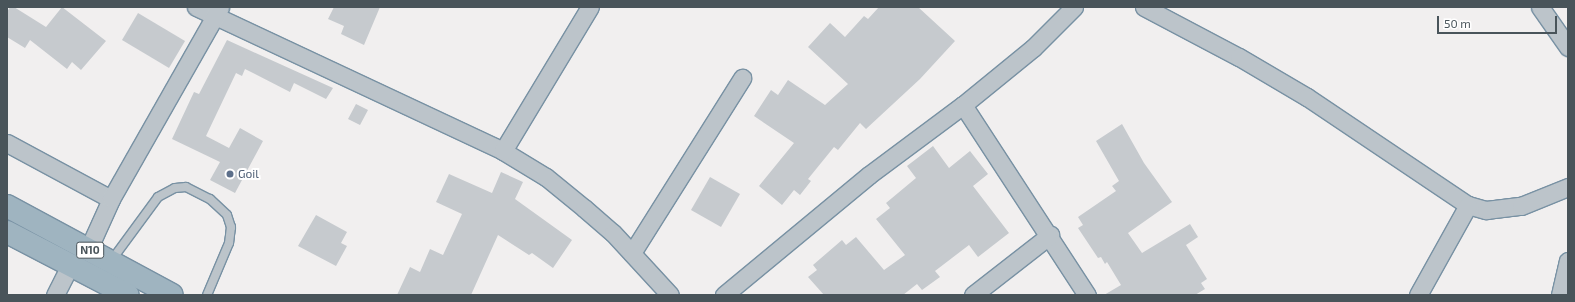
<!DOCTYPE html>
<html>
<head>
<meta charset="utf-8">
<style>
  body { margin:0 }
  #map { position:relative; width:1575px; height:302px; overflow:hidden; background:#f1efef; font-family:"Exo 2",sans-serif }
  div>[style] { position:absolute }
  [style*='--x'] { left:calc(var(--x)*1px); top:calc(var(--y)*1px); width:calc(var(--w)*1px); rotate:calc(var(--a)*1deg) }
  .building>* { inset:0; background:#c6cace }
  .roads { filter:drop-shadow(1px 0 #7891a3) drop-shadow(-1px 0 #7891a3) drop-shadow(0 1px #7891a3) drop-shadow(0 -1px #7891a3) }
  .service>* { height:8px; margin:-4px; padding:0 4px; transform-origin:4px; border-radius:4px; background:#bcc4ca }
  .minor>* { height:17px; margin:-8.5px; padding:0 8.5px; transform-origin:8.5px; border-radius:8.5px; background:#bcc4ca }
  .trunk>* { height:22px; margin:-11px; padding:0 11px; transform-origin:11px; border-radius:11px; background:#9fb4c0 }
  .dots>* { width:11px; height:11px; translate:-50% -50%; box-sizing:border-box; border:2px solid #fff; border-radius:50% }
  span { translate:-50% -50%; white-space:nowrap; text-align:center; line-height:1.15; -webkit-text-stroke:4px #fff; paint-order:stroke }
  .shield-label span { padding:1px 3px; background:#fff; border:1px solid; border-radius:3px; -webkit-text-stroke-width:0 }
  .shield-label { font-size:11px; color:#49545a; font-weight:700 }
  .service-label { font-size:12px; color:#4e5e75 }
  .left { translate:0 -50%; text-align:left }
  .frame { position:absolute; inset:0; border:8px solid #49545a; pointer-events:none }
  .scale { position:absolute; left:1437px; top:16px; width:120px; height:18px; box-sizing:border-box; border:2px solid #49545a; border-top:0; padding-left:5px; font-size:12px; line-height:14px; white-space:nowrap; color:#49545a; -webkit-text-stroke:3px #fff; paint-order:stroke }
</style>
</head>
<body>
<div id="map">
  <div class="building">
    <i style="clip-path:polygon(10px 7px,14px 7px,46px 27px,62px 7px,106px 41px,81px 70px,72px 62px,67px 69px,30px 40px,25px 48px,7px 37px,7px 12px)"></i>
    <i style="clip-path:polygon(334px 7px,380px 7px,364px 45px,341px 34px,344px 26px,328px 19px)"></i>
    <i style="clip-path:polygon(879px 7px,918px 7px,955px 41px,920px 79px,866px 129px,860px 123px,838px 150px,834px 147px,808px 179px,811px 181px,800px 195px,794px 190px,782px 205px,759px 186px,794px 143px,754px 116px,771px 90px,778px 95px,788px 80px,825px 105px,848px 84px,808px 47px,830px 23px,845px 37px,864px 16px,868px 19px)"></i>
    <i style="clip-path:polygon(138px 13px,185px 41px,169px 68px,122px 40px)"></i>
    <i style="clip-path:polygon(227px 40px,333px 88px,326px 99px,294px 83px,290px 92px,245px 69px,242px 76px,236px 73px,206px 136px,229px 148px,240px 128px,263px 141px,235px 193px,210px 180px,220px 162px,172px 139px,194px 92px,199px 94px)"></i>
    <i style="clip-path:polygon(356px 104px,368px 110px,360px 125px,348px 119px)"></i>
    <i style="clip-path:polygon(1122px 124px,1144px 163px,1172px 202px,1128px 233px,1142px 253px,1190px 224px,1198px 237px,1186px 245px,1207px 279px,1201px 283px,1205px 289px,1195px 295px,1104px 295px,1121px 285px,1107px 262px,1105px 264px,1101px 257px,1098px 258px,1078px 228px,1083px 225px,1078px 217px,1116px 191px,1112px 186px,1119px 181px,1096px 141px)"></i>
    <i style="clip-path:polygon(933px 146px,949px 168px,970px 151px,988px 174px,973px 186px,1009px 233px,978px 257px,969px 245px,935px 271px,940px 277px,922px 290px,917px 284px,903px 295px,824px 295px,808px 277px,817px 270px,813px 265px,842px 240px,846px 245px,856px 237px,884px 270px,905px 255px,876px 219px,890px 208px,886px 203px,916px 178px,907px 166px)"></i>
    <i style="clip-path:polygon(501px 172px,523px 182px,515px 199px,572px 240px,553px 268px,532px 253px,529px 255px,498px 235px,471px 295px,397px 295px,410px 267px,420px 272px,430px 249px,443px 255px,462px 214px,436px 202px,449px 174px,492px 193px)"></i>
    <i style="clip-path:polygon(710px 177px,740px 194px,721px 227px,691px 210px)"></i>
    <i style="clip-path:polygon(316px 215px,347px 232px,341px 243px,347px 246px,336px 266px,298px 246px)"></i>
  </div>
  <div class="roads">
    <div class="service">
      <i style="--x:111;--y:261;--w:79;--a:-53.7"></i>
      <i style="--x:158;--y:197;--w:19;--a:-28"></i>
      <i style="--x:175;--y:188;--w:11;--a:-5"></i>
      <i style="--x:186;--y:187;--w:27;--a:27"></i>
      <i style="--x:210;--y:199;--w:23;--a:43"></i>
      <i style="--x:227;--y:215;--w:13;--a:72"></i>
      <i style="--x:231;--y:227;--w:16;--a:97"></i>
      <i style="--x:229;--y:243;--w:56;--a:112.9"></i>
    </div>
    <div class="minor">
      <i style="--x:196;--y:7;--w:339;--a:25.1"></i>
      <i style="--x:503;--y:151;--w:50;--a:31.2"></i>
      <i style="--x:546;--y:177;--w:49;--a:39.2"></i>
      <i style="--x:584;--y:208;--w:38;--a:41"></i>
      <i style="--x:613;--y:233;--w:84;--a:47.4"></i>
      <i style="--x:1144;--y:7;--w:107;--a:27.8"></i>
      <i style="--x:1239;--y:57;--w:79;--a:30.5"></i>
      <i style="--x:1307;--y:97;--w:194;--a:33.9"></i>
      <i style="--x:1468;--y:205;--w:19;--a:16"></i>
      <i style="--x:1486;--y:210;--w:35;--a:-7"></i>
      <i style="--x:1521;--y:206;--w:51;--a:-22"></i>
      <i style="--x:1540;--y:7;--w:49;--a:55"></i>
      <i style="--x:963;--y:105;--w:227;--a:56.9"></i>
      <i style="--x:7;--y:143;--w:118;--a:28.3"></i>
      <i style="--x:503;--y:151;--w:168;--a:-58.9"></i>
      <i style="--x:88;--y:250;--w:56;--a:-65.7"></i>
      <i style="--x:111;--y:199;--w:221;--a:-60.4"></i>
      <i style="--x:632;--y:253;--w:207;--a:-57.8"></i>
      <i style="--x:55;--y:295;--w:34;--a:-63"></i>
      <i style="--x:724;--y:295;--w:188;--a:-39.6"></i>
      <i style="--x:869;--y:175;--w:117;--a:-36.7"></i>
      <i style="--x:963;--y:105;--w:90;--a:-39.2"></i>
      <i style="--x:1033;--y:48;--w:58;--a:-45"></i>
      <i style="--x:973;--y:295;--w:98;--a:-37.9"></i>
      <i style="--x:1418;--y:295;--w:103;--a:-60.9"></i>
      <i style="--x:1560;--y:295;--w:35;--a:-77"></i>
    </div>
    <div class="trunk">
      <i style="--x:7;--y:206;--w:187;--a:28.3"></i>
      <i style="--x:7;--y:232;--w:136;--a:27.5"></i>
    </div>
  </div>
  <div class="dots">
    <i style="left:230px;top:174px;background:#5c6f8a"></i>
  </div>
  <div class="shield-label">
    <span style="left:90px;top:250px">N10</span>
  </div>
  <div class="service-label">
    <span class="left" style="left:238px;top:174px">Goil</span>
  </div>
  <div class="frame"></div>
  <div class="scale">50 m</div>
</div>
</body>
</html>
